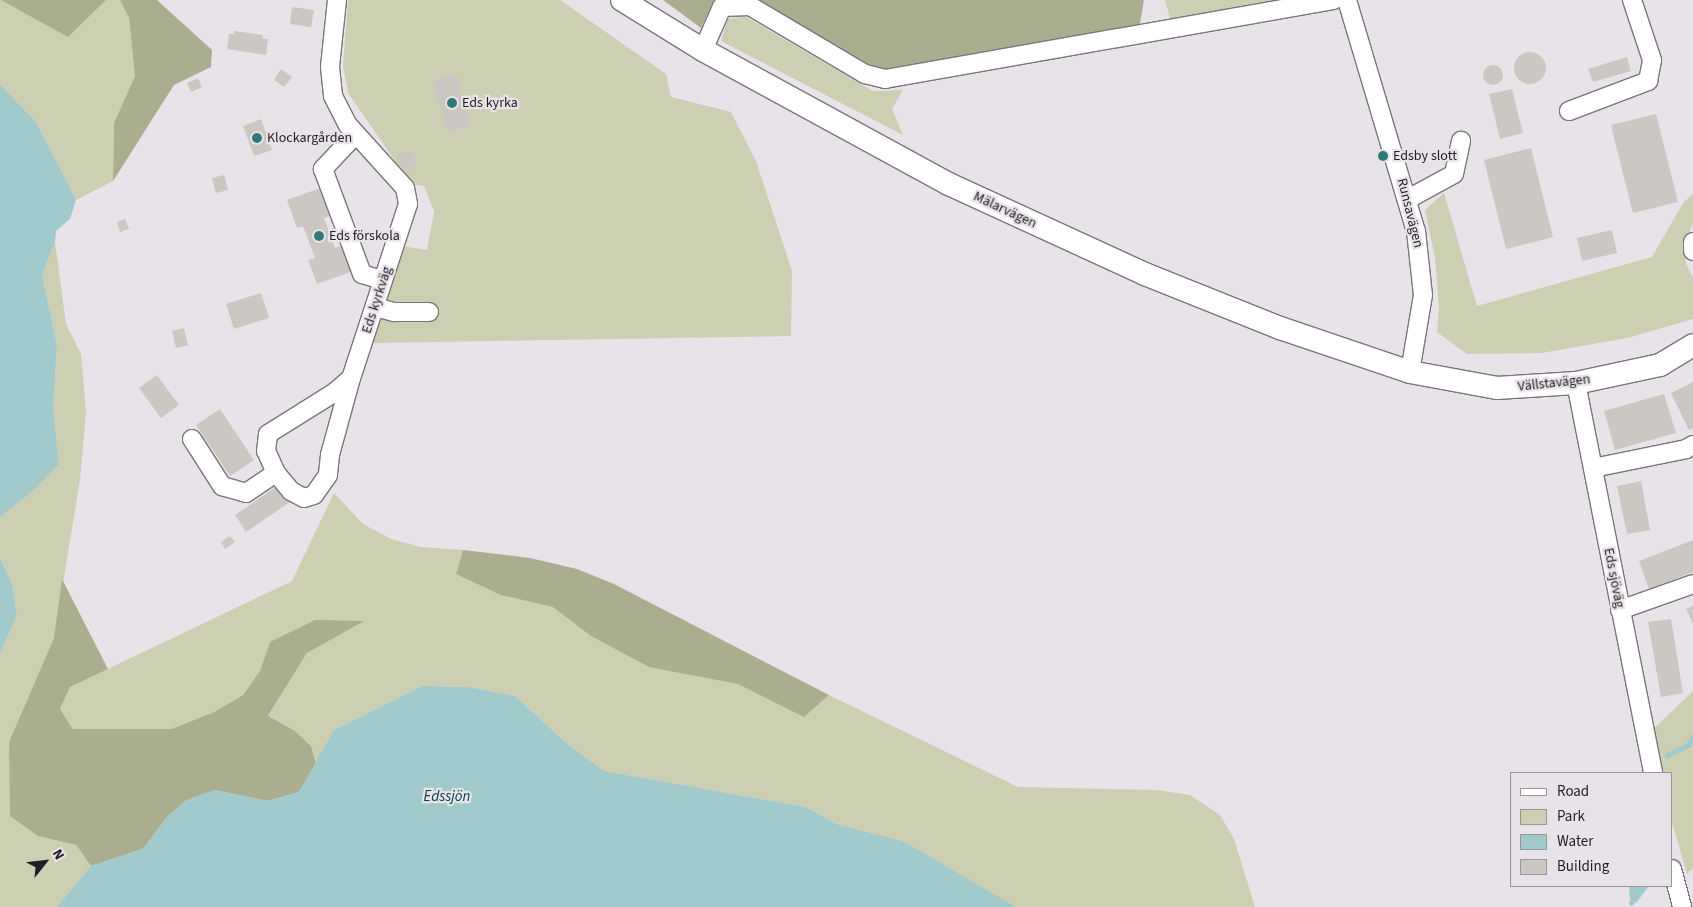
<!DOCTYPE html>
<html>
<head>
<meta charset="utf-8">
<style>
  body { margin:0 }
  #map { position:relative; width:1693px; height:907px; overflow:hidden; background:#e8e3e8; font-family:"Source Sans 3",sans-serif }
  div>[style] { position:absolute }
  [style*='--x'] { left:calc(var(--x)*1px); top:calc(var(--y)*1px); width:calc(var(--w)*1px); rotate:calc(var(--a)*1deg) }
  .green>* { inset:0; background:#cccfb1 }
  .forest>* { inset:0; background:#abae8e }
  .water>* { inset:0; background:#a0cacb }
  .stream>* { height:4.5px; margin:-2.25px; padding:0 2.25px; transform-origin:2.25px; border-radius:2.25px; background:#a0cacb }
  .building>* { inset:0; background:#cbc7c2 }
  .round { border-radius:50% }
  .roads { filter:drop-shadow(1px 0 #797579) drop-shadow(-1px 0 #797579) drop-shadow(0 1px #797579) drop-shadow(0 -1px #797579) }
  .minor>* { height:18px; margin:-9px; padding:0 9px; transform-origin:9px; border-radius:9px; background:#fff }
  .major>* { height:22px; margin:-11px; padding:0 11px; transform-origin:11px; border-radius:11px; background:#fff }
  .dots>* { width:14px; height:14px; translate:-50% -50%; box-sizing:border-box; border:2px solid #e8e3e8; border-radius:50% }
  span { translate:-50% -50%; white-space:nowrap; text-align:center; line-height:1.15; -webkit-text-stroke:4.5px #e8e3e8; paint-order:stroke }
  .poi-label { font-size:14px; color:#201e20 }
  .left { translate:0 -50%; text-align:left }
  .street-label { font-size:14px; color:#201e20 }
  .water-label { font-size:15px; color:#004345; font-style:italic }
  .legend { position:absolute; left:1510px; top:772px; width:162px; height:115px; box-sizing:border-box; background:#e8e3e8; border:1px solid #989498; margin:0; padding:6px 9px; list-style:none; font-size:15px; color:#201e20 }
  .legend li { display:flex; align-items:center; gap:10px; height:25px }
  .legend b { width:25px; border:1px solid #989498 }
  .north { position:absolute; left:20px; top:837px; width:50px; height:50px; -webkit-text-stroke:4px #e8e3e8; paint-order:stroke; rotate:61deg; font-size:14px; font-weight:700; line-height:20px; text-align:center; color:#201e20 }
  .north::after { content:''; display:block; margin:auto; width:18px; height:22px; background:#201e20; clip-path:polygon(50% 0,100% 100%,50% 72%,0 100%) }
</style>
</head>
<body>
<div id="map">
  <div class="green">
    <i style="clip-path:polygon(0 0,120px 0,129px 18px,135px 76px,114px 123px,113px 181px,76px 200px,36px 122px,0 84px)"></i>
    <i style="clip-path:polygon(348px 0,560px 0,666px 74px,671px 97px,731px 112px,756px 161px,792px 271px,791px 336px,373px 343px,402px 246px,427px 250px,434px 212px,424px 186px,411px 184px,348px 93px,343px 66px)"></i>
    <i style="clip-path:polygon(1165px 0,1311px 0,1171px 22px)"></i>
    <i style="clip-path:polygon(746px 17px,873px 91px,903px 90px,892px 109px,903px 135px,721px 41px,728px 19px)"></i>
    <i style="clip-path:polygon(1444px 193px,1477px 306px,1652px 257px,1683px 203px,1693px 194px,1693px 223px,1684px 244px,1686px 264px,1693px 277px,1693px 319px,1627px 338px,1542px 353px,1467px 354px,1437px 332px,1439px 308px,1435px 258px,1425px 210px)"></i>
    <i style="clip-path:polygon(55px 242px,66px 324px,81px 354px,86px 412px,80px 480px,54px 638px,9px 742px,38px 836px,76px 845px,91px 866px,57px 907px,0 907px,0 653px,17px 615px,12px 584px,0 558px,0 517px,35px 489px,59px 463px,53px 409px,57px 345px,42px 275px)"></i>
    <i style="clip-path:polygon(334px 493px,363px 524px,391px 539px,421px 547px,463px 550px,456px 574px,511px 576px,812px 709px,829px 695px,1018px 787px,1156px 790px,1190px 795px,1220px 815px,1234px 839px,1255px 907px,1014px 907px,903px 841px,836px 824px,806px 807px,604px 771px,566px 743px,515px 696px,468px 687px,422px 686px,334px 730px,316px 764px,311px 746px,295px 731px,268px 717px,307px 653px,362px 621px,270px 642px,260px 671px,243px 695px,214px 712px,172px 730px,73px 729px,60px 709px,70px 687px,292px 581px)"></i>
    <i style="clip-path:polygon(1693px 691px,1693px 868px,1687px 874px,1672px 823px,1672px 773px,1657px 773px,1646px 736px)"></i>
  </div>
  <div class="forest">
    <i style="clip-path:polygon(1px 0,106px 0,68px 37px)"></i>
    <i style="clip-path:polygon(120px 0,157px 0,212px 50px,211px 67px,174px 85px,113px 181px,114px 123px,135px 76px,129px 18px)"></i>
    <i style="clip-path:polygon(663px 0,714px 0,701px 28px)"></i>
    <i style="clip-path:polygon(743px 0,1144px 0,1139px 29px,876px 72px)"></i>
    <i style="clip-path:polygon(463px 550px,530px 558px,577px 569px,614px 584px,829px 695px,804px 717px,738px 684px,649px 667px,591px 636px,553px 607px,501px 595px,456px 574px)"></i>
    <i style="clip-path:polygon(62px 579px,108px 669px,70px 687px,60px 709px,73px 729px,172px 729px,214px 712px,243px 695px,260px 671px,270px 642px,315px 620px,364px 621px,307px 653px,268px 716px,295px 731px,311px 746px,316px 764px,299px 792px,268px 801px,214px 790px,168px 816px,143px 849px,91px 866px,76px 845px,38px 836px,10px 816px,9px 742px,54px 638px)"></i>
  </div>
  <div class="water">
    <i style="clip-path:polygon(0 84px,36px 122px,76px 200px,70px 219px,56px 231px,55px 242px,42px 275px,57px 345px,53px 409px,59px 464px,35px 489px,0 517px)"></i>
    <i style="clip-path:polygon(0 558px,12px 584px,17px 615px,0 653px)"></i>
    <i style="clip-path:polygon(422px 686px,468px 687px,515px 696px,566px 743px,604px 771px,806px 807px,836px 824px,903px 841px,1016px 907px,57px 907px,91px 866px,143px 849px,168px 816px,186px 800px,214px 790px,268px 801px,299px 792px,334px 730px)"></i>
    <i style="clip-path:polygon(1629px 886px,1649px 886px,1636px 903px,1630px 899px)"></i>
  </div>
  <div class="stream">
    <i style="--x:1667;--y:755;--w:23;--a:-25"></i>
    <i style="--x:1688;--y:745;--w:9;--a:-58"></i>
    <i style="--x:1631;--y:903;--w:2;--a:-63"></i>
  </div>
  <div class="building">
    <i style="clip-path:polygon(292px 7px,314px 10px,311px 27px,290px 24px)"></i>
    <i style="clip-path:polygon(234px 31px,263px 35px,263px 39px,268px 39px,266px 55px,227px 49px,229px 34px,234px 34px)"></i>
    <i class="round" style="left:1514px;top:52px;width:32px;height:32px"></i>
    <i style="clip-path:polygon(1627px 57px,1631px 71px,1593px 82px,1588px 69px)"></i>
    <i class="round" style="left:1483px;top:65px;width:20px;height:20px"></i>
    <i style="clip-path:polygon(281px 69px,292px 77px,284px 87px,274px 80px)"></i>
    <i style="clip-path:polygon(456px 74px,471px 124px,448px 132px,432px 81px)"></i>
    <i style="clip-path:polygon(198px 78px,202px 87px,191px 92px,187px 83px)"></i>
    <i style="clip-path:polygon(1512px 89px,1523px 133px,1500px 139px,1489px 94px)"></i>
    <i style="clip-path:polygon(1656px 114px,1678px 202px,1633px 213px,1611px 125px)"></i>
    <i style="clip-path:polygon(261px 119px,272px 150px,254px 156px,243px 126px)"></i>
    <i style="clip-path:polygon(1531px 148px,1553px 237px,1506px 249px,1484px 160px)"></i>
    <i style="clip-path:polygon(411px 151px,417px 166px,404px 171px,397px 156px)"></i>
    <i style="clip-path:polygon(224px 175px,228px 190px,216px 193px,212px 178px)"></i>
    <i style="clip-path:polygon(326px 186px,336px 214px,324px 218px,335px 248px,347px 244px,356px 270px,317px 284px,308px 260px,315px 258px,303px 226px,297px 228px,287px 200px)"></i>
    <i style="clip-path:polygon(125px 219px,129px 229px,120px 232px,117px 222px)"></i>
    <i style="clip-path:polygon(1612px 230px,1617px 253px,1582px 261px,1577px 238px)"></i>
    <i style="clip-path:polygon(261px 293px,269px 318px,234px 329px,226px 304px)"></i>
    <i style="clip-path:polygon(184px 328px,188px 345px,176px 348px,172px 331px)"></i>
    <i style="clip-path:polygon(157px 375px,179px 405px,161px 418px,139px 388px)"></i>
    <i style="clip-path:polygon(1693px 382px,1693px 428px,1689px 430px,1671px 393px)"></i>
    <i style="clip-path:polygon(1664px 394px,1676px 433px,1615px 450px,1604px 411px)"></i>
    <i style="clip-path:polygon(220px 409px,254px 460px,230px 476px,196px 425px)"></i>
    <i style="clip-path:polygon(1641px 481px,1650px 530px,1627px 534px,1617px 486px)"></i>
    <i style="clip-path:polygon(279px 485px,290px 502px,246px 532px,235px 515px)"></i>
    <i style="clip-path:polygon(230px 536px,235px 542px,225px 549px,221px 542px)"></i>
    <i style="clip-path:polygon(1693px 540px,1693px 572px,1649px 589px,1639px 561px)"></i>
    <i style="clip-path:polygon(1693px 606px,1693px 624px,1686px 609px)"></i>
    <i style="clip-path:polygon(1671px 619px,1683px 693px,1661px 697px,1648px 622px)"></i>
  </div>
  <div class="roads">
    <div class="minor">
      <i style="--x:337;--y:0;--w:67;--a:96"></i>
      <i style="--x:330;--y:67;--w:29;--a:84"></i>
      <i style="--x:333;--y:96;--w:33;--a:63"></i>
      <i style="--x:348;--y:125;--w:85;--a:47.9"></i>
      <i style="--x:405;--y:188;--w:16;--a:79"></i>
      <i style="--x:408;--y:204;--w:183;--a:108.1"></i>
      <i style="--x:351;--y:378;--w:80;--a:105.3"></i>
      <i style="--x:330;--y:455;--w:20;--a:96"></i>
      <i style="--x:328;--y:475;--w:24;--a:125"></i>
      <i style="--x:314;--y:495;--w:10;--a:163"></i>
      <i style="--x:304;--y:498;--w:15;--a:-152"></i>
      <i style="--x:291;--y:491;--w:23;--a:-130"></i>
      <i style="--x:276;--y:473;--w:24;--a:-114"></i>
      <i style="--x:266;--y:451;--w:17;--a:-83"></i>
      <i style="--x:268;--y:434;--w:79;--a:-32.1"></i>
      <i style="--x:335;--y:392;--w:21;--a:-41"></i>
      <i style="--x:1347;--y:0;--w:241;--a:73.4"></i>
      <i style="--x:1416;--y:231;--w:64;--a:83.8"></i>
      <i style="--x:1423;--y:295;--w:78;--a:99.6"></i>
      <i style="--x:703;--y:50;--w:47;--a:-66.2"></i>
      <i style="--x:722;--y:7;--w:28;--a:-2"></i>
      <i style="--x:750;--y:6;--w:134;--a:30.6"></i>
      <i style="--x:865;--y:74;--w:21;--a:14"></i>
      <i style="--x:885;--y:79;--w:456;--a:-10"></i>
      <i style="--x:1569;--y:111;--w:85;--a:-20.8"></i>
      <i style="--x:1648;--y:81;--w:21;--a:-79"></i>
      <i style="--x:1652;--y:60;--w:63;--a:-108.4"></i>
      <i style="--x:355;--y:135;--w:47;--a:133.3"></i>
      <i style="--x:323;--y:169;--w:112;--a:69.6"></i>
      <i style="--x:362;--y:274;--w:21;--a:17"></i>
      <i style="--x:1408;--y:199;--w:52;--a:-28.5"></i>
      <i style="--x:1454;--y:174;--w:34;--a:-78"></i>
      <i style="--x:1693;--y:242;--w:9;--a:90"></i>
      <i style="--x:375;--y:307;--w:20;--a:15"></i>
      <i style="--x:394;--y:312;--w:35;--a:0"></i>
      <i style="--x:1576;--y:383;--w:398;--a:78.8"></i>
      <i style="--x:192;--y:439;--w:56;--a:57.4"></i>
      <i style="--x:222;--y:486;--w:25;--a:16"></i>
      <i style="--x:246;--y:493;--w:36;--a:-34"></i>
      <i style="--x:1593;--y:468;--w:95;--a:-11.5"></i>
      <i style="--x:1686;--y:449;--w:8;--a:-30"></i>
      <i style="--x:1620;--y:610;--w:77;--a:-19.6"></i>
      <i style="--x:1672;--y:869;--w:39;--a:75"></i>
    </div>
    <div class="major">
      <i style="--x:622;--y:0;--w:95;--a:31.7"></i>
      <i style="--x:703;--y:50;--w:280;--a:28.6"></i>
      <i style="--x:949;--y:184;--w:216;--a:24.7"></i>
      <i style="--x:1145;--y:274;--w:145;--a:21.8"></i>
      <i style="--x:1280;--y:328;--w:137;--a:18.7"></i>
      <i style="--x:1410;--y:372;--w:88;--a:10.4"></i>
      <i style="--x:1497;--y:388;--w:79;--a:-3.6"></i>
      <i style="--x:1576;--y:383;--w:86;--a:-12.1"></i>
      <i style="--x:1660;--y:365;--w:39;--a:-31"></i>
    </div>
  </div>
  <div class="dots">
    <i style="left:452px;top:103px;background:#317a79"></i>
    <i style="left:257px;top:138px;background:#317a79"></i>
    <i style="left:1383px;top:156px;background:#317a79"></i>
    <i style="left:319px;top:236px;background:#317a79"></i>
  </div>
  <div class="poi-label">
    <span class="left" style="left:462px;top:103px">Eds kyrka</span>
    <span class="left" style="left:267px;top:138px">Klockargården</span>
    <span class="left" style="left:1393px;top:156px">Edsby slott</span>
    <span class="left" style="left:329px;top:236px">Eds förskola</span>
  </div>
  <div class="street-label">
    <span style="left:1005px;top:210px;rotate:25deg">Mälarvägen</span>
    <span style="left:1410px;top:213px;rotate:76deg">Runsavägen</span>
    <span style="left:377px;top:300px;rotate:-72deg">Eds kyrkväg</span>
    <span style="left:1554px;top:383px;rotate:-6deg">Vällstavägen</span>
    <span style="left:1614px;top:578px;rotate:79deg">Eds sjöväg</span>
  </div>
  <div class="water-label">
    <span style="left:447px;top:797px">Edssjön</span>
  </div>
  <ul class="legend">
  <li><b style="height:6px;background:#fff"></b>Road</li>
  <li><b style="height:14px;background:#cccfb1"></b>Park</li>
  <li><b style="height:14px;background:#a0cacb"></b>Water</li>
  <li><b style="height:14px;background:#cbc7c2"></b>Building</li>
  </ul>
  <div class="north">N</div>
</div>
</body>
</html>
